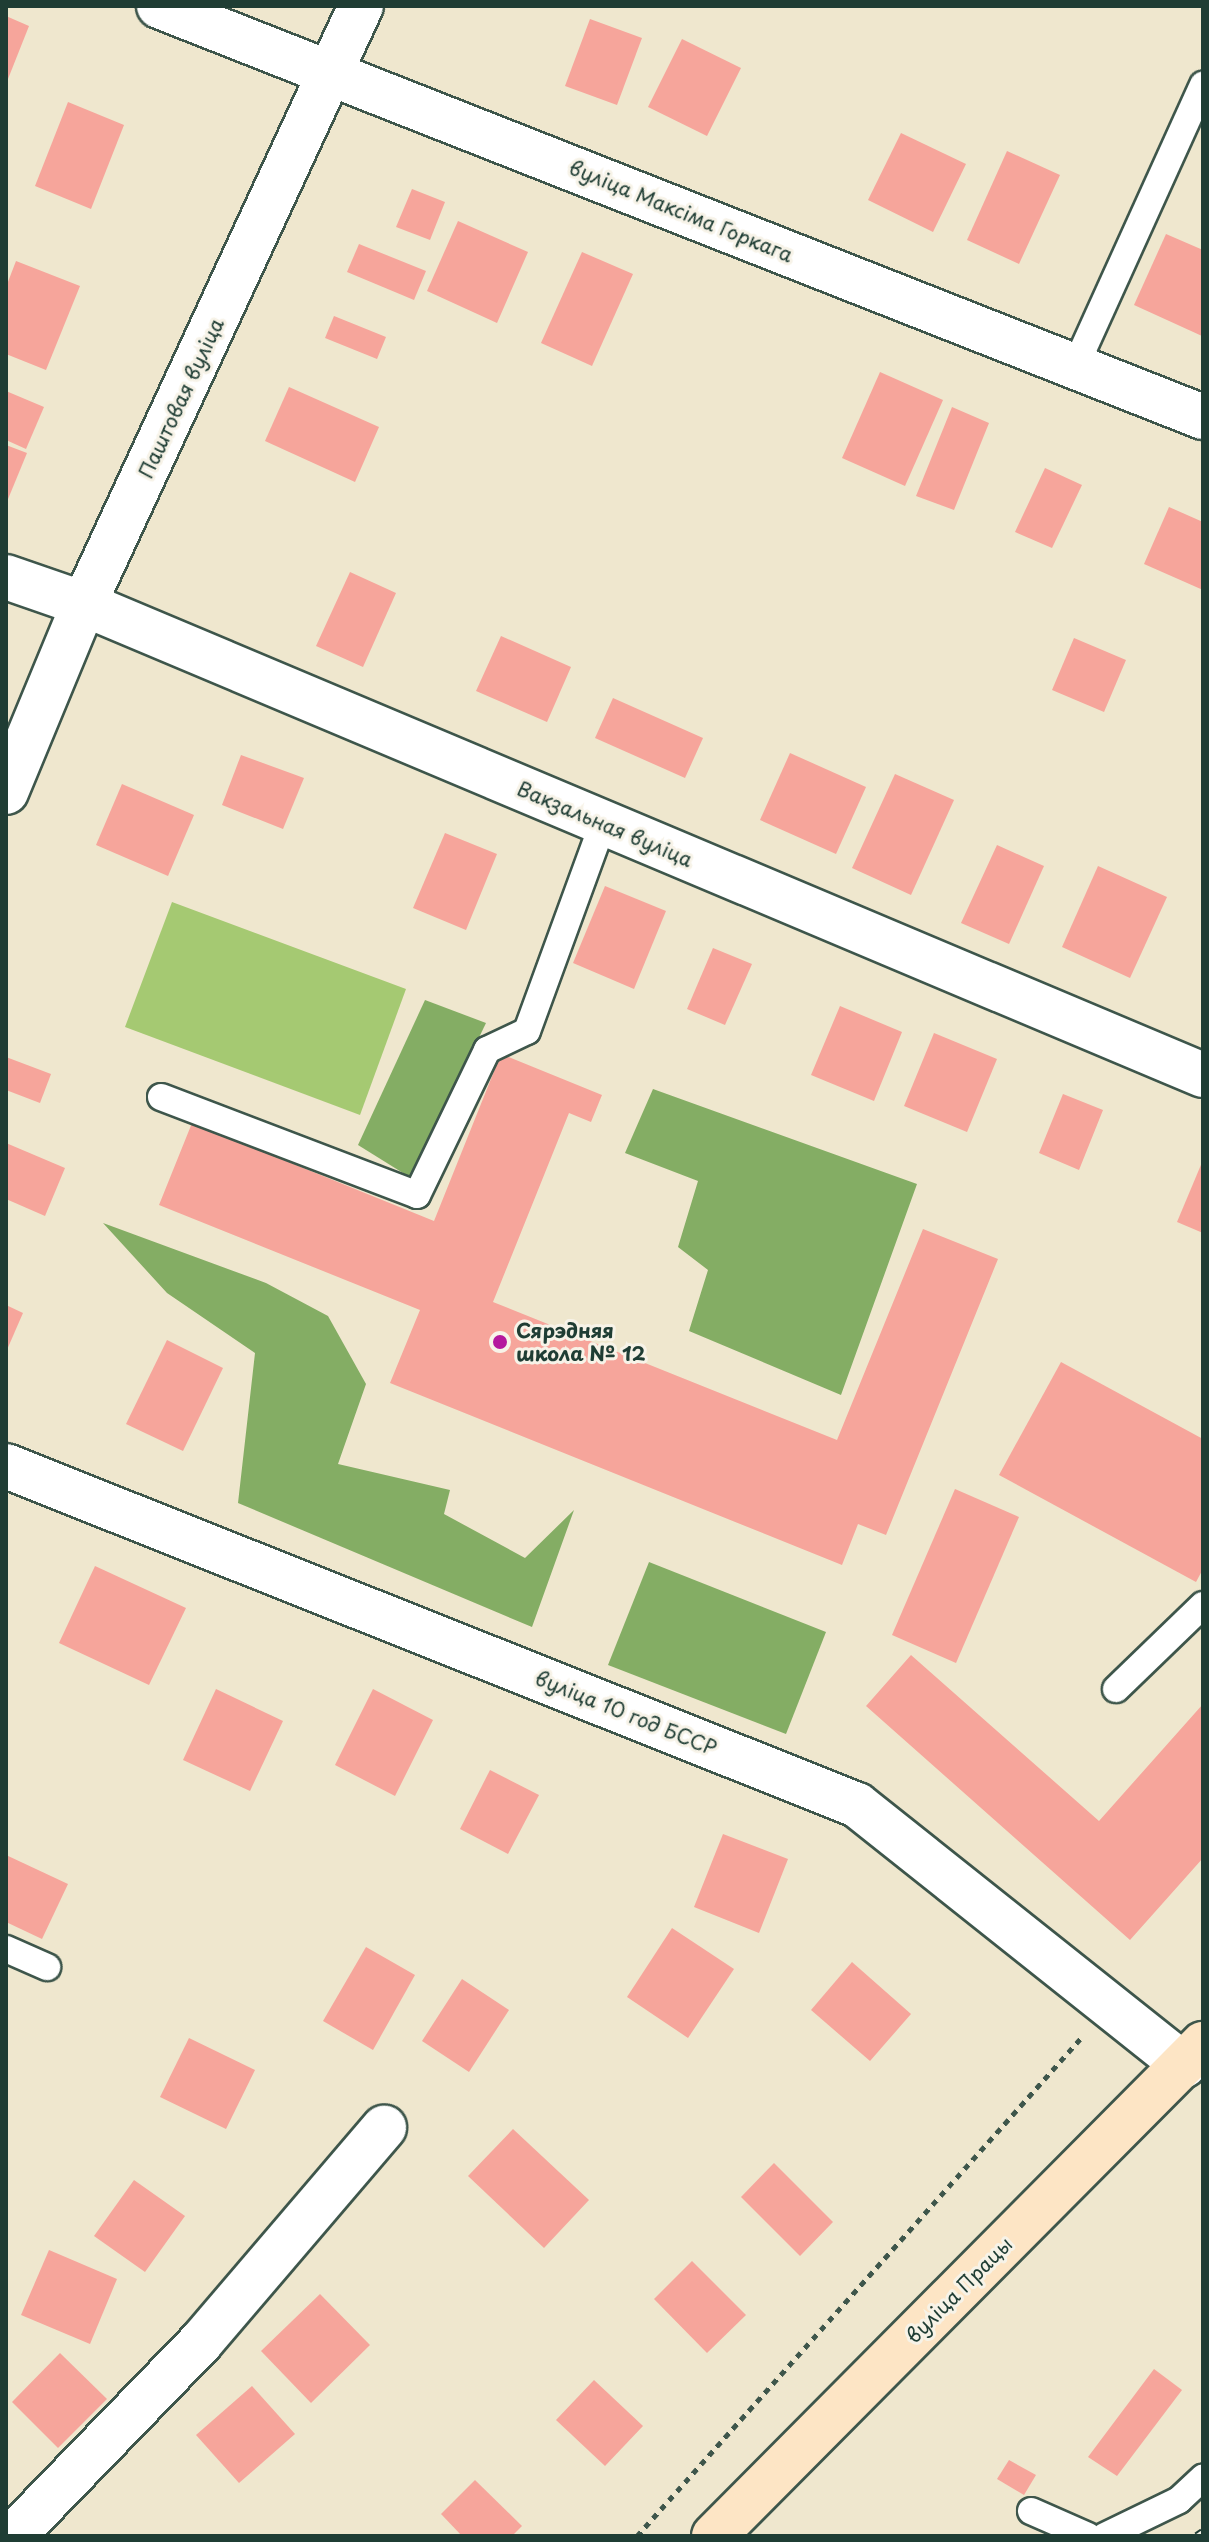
<!DOCTYPE html>
<html>
<head>
<meta charset="utf-8">
<style>
  body { margin:0 }
  #map { position:relative; width:1209px; height:2542px; overflow:hidden; background:#efe7ce; font-family:"Playpen Sans",sans-serif }
  div>[style] { position:absolute }
  [style*='--x'] { left:calc(var(--x)*1px); top:calc(var(--y)*1px); width:calc(var(--w)*1px); rotate:calc(var(--a)*1deg) }
  .green>* { inset:0; background:#a5c972 }
  .forest>* { inset:0; background:#84ad64 }
  .building>* { inset:0; background:#f6a59b }
  .path>* { height:5px; margin-top:-2.5px; transform-origin:0; background:repeating-linear-gradient(90deg,#3e564b 0 6px,transparent 0 12px) }
  .roads { filter:drop-shadow(2px 0 #3e564b) drop-shadow(-2px 0 #3e564b) drop-shadow(0 2px #3e564b) drop-shadow(0 -2px #3e564b) }
  .service>* { height:26px; margin:-13px; padding:0 13px; transform-origin:13px; border-radius:13px; background:#fff }
  .minor>* { height:44px; margin:-22px; padding:0 22px; transform-origin:22px; border-radius:22px; background:#fff }
  .tertiary>* { height:44px; margin:-22px; padding:0 22px; transform-origin:22px; border-radius:22px; background:#fff }
  .secondary>* { height:44px; margin:-22px; padding:0 22px; transform-origin:22px; border-radius:22px; background:#fde5c5 }
  .rail>* { height:9px; margin-top:-4.5px; transform-origin:0; background:repeating-linear-gradient(90deg,#f7f3e8 0 18px,#1f3d34 0 36px); box-sizing:border-box; border-block:2px solid #1f3d34 }
  .dots>* { width:22px; height:22px; translate:-50% -50%; box-sizing:border-box; border:4px solid #f7f3e8; border-radius:50% }
  span { translate:-50% -50%; white-space:nowrap; text-align:center; line-height:1.15; -webkit-text-stroke:6px #f7f3e8; paint-order:stroke }
  .street-label { font-size:20px; color:#1f3d34 }
  .poi-label { font-size:20px; color:#1f3d34; font-weight:700 }
  .left { translate:0 -50%; text-align:left }
  .frame { position:absolute; inset:0; border:8px solid #1f3d34; pointer-events:none }
</style>
</head>
<body>
<div id="map">
  <div class="green">
    <i style="clip-path:polygon(172px 902px,406px 989px,360px 1115px,125px 1027px)"></i>
  </div>
  <div class="forest">
    <i style="clip-path:polygon(425px 1000px,486px 1023px,411px 1178px,358px 1145px)"></i>
    <i style="clip-path:polygon(653px 1089px,917px 1184px,841px 1395px,689px 1331px,708px 1270px,678px 1247px,698px 1181px,625px 1153px)"></i>
    <i style="clip-path:polygon(103px 1223px,266px 1283px,328px 1316px,366px 1384px,338px 1464px,450px 1490px,444px 1514px,525px 1558px,574px 1510px,532px 1627px,238px 1503px,255px 1353px,167px 1293px)"></i>
    <i style="clip-path:polygon(649px 1562px,826px 1632px,786px 1734px,608px 1665px)"></i>
  </div>
  <div class="building">
    <i style="clip-path:polygon(6px 16px,29px 26px,6px 84px)"></i>
    <i style="clip-path:polygon(590px 19px,642px 38px,617px 105px,565px 86px)"></i>
    <i style="clip-path:polygon(682px 39px,741px 68px,707px 136px,648px 107px)"></i>
    <i style="clip-path:polygon(68px 102px,124px 125px,91px 209px,35px 186px)"></i>
    <i style="clip-path:polygon(901px 133px,966px 164px,933px 232px,868px 200px)"></i>
    <i style="clip-path:polygon(1007px 151px,1060px 175px,1019px 264px,967px 240px)"></i>
    <i style="clip-path:polygon(412px 189px,445px 202px,430px 240px,396px 227px)"></i>
    <i style="clip-path:polygon(458px 221px,528px 252px,497px 323px,427px 291px)"></i>
    <i style="clip-path:polygon(1166px 234px,1203px 250px,1202px 336px,1134px 305px)"></i>
    <i style="clip-path:polygon(359px 244px,426px 271px,414px 300px,347px 272px)"></i>
    <i style="clip-path:polygon(582px 252px,633px 274px,592px 366px,541px 343px)"></i>
    <i style="clip-path:polygon(16px 261px,80px 286px,46px 370px,6px 354px,6px 287px)"></i>
    <i style="clip-path:polygon(334px 316px,386px 337px,377px 359px,325px 338px)"></i>
    <i style="clip-path:polygon(880px 372px,943px 400px,905px 486px,842px 458px)"></i>
    <i style="clip-path:polygon(289px 387px,379px 427px,355px 482px,265px 441px)"></i>
    <i style="clip-path:polygon(6px 391px,44px 407px,26px 449px,6px 440px)"></i>
    <i style="clip-path:polygon(952px 407px,989px 423px,954px 510px,916px 496px)"></i>
    <i style="clip-path:polygon(6px 445px,27px 453px,6px 504px)"></i>
    <i style="clip-path:polygon(1045px 468px,1082px 485px,1052px 548px,1015px 532px)"></i>
    <i style="clip-path:polygon(1169px 507px,1203px 522px,1203px 590px,1144px 564px)"></i>
    <i style="clip-path:polygon(350px 572px,396px 593px,363px 667px,316px 646px)"></i>
    <i style="clip-path:polygon(501px 636px,571px 667px,547px 722px,476px 691px)"></i>
    <i style="clip-path:polygon(1074px 638px,1126px 660px,1104px 712px,1052px 690px)"></i>
    <i style="clip-path:polygon(613px 698px,703px 738px,685px 778px,595px 738px)"></i>
    <i style="clip-path:polygon(790px 753px,866px 787px,836px 854px,760px 820px)"></i>
    <i style="clip-path:polygon(241px 755px,304px 778px,283px 829px,222px 805px)"></i>
    <i style="clip-path:polygon(895px 774px,954px 800px,911px 895px,852px 868px)"></i>
    <i style="clip-path:polygon(122px 784px,194px 815px,168px 876px,96px 845px)"></i>
    <i style="clip-path:polygon(445px 833px,497px 854px,466px 930px,413px 908px)"></i>
    <i style="clip-path:polygon(997px 845px,1044px 866px,1009px 944px,961px 923px)"></i>
    <i style="clip-path:polygon(1098px 866px,1167px 897px,1130px 978px,1062px 947px)"></i>
    <i style="clip-path:polygon(605px 886px,666px 911px,634px 989px,573px 963px)"></i>
    <i style="clip-path:polygon(713px 948px,752px 964px,725px 1025px,687px 1009px)"></i>
    <i style="clip-path:polygon(840px 1006px,902px 1032px,874px 1101px,811px 1075px)"></i>
    <i style="clip-path:polygon(934px 1033px,997px 1059px,967px 1132px,904px 1106px)"></i>
    <i style="clip-path:polygon(501px 1054px,602px 1095px,591px 1122px,569px 1113px,493px 1302px,837px 1440px,923px 1229px,998px 1259px,886px 1535px,858px 1524px,842px 1565px,390px 1383px,420px 1310px,159px 1205px,192px 1123px,434px 1221px)"></i>
    <i style="clip-path:polygon(6px 1057px,51px 1074px,40px 1103px,6px 1090px)"></i>
    <i style="clip-path:polygon(1063px 1094px,1103px 1110px,1079px 1170px,1039px 1153px)"></i>
    <i style="clip-path:polygon(6px 1143px,65px 1168px,45px 1216px,6px 1199px)"></i>
    <i style="clip-path:polygon(1203px 1160px,1203px 1233px,1177px 1222px)"></i>
    <i style="clip-path:polygon(6px 1305px,23px 1313px,6px 1352px)"></i>
    <i style="clip-path:polygon(167px 1340px,223px 1368px,183px 1451px,126px 1424px)"></i>
    <i style="clip-path:polygon(1061px 1362px,1203px 1439px,1203px 1569px,1196px 1582px,999px 1475px)"></i>
    <i style="clip-path:polygon(955px 1489px,1019px 1517px,956px 1663px,892px 1635px)"></i>
    <i style="clip-path:polygon(95px 1566px,186px 1608px,149px 1685px,59px 1643px)"></i>
    <i style="clip-path:polygon(911px 1655px,1099px 1821px,1203px 1704px,1203px 1858px,1130px 1940px,866px 1706px)"></i>
    <i style="clip-path:polygon(216px 1689px,283px 1721px,250px 1791px,183px 1760px)"></i>
    <i style="clip-path:polygon(373px 1689px,433px 1720px,395px 1796px,335px 1765px)"></i>
    <i style="clip-path:polygon(490px 1770px,539px 1795px,508px 1854px,460px 1829px)"></i>
    <i style="clip-path:polygon(723px 1834px,788px 1859px,759px 1933px,694px 1907px)"></i>
    <i style="clip-path:polygon(6px 1855px,68px 1884px,42px 1939px,6px 1922px)"></i>
    <i style="clip-path:polygon(672px 1928px,734px 1969px,688px 2038px,627px 1997px)"></i>
    <i style="clip-path:polygon(366px 1947px,415px 1975px,373px 2050px,323px 2021px)"></i>
    <i style="clip-path:polygon(852px 1962px,911px 2014px,870px 2061px,811px 2010px)"></i>
    <i style="clip-path:polygon(462px 1979px,509px 2010px,469px 2072px,422px 2041px)"></i>
    <i style="clip-path:polygon(189px 2038px,255px 2070px,226px 2129px,160px 2097px)"></i>
    <i style="clip-path:polygon(513px 2129px,589px 2200px,544px 2248px,468px 2176px)"></i>
    <i style="clip-path:polygon(774px 2163px,833px 2222px,800px 2256px,741px 2197px)"></i>
    <i style="clip-path:polygon(134px 2180px,185px 2216px,145px 2272px,94px 2236px)"></i>
    <i style="clip-path:polygon(49px 2250px,117px 2279px,90px 2344px,21px 2315px)"></i>
    <i style="clip-path:polygon(692px 2261px,746px 2315px,707px 2353px,654px 2299px)"></i>
    <i style="clip-path:polygon(320px 2294px,370px 2345px,311px 2403px,261px 2351px)"></i>
    <i style="clip-path:polygon(60px 2353px,107px 2399px,58px 2448px,12px 2402px)"></i>
    <i style="clip-path:polygon(1154px 2369px,1182px 2390px,1117px 2476px,1088px 2457px)"></i>
    <i style="clip-path:polygon(594px 2380px,643px 2426px,605px 2466px,556px 2420px)"></i>
    <i style="clip-path:polygon(252px 2386px,295px 2434px,239px 2483px,196px 2435px)"></i>
    <i style="clip-path:polygon(1009px 2460px,1036px 2475px,1024px 2495px,997px 2479px)"></i>
    <i style="clip-path:polygon(475px 2480px,522px 2526px,512px 2536px,462px 2536px,441px 2514px)"></i>
  </div>
  <div class="path">
    <i style="--x:637;--y:2536;--w:667;--a:-48.28"></i>
  </div>
  <div class="roads">
    <div class="service">
      <i style="--x:1075;--y:367;--w:310;--a:-65.6"></i>
      <i style="--x:161;--y:1097;--w:274;--a:20.9"></i>
      <i style="--x:417;--y:1195;--w:161;--a:-64.2"></i>
      <i style="--x:487;--y:1050;--w:44;--a:-25.4"></i>
      <i style="--x:527;--y:1031;--w:221;--a:-69.9"></i>
      <i style="--x:1116;--y:1689;--w:121;--a:-44"></i>
      <i style="--x:6;--y:1949;--w:45;--a:23.7"></i>
      <i style="--x:1031;--y:2511;--w:62;--a:23.7"></i>
      <i style="--x:1105;--y:2536;--w:82;--a:-25.9"></i>
      <i style="--x:1179;--y:2500;--w:33;--a:-43"></i>
    </div>
    <div class="minor">
      <i style="--x:6;--y:577;--w:83;--a:19.1"></i>
      <i style="--x:84;--y:604;--w:1214;--a:22.83"></i>
      <i style="--x:6;--y:792;--w:204;--a:-67.5"></i>
      <i style="--x:84;--y:604;--w:659;--a:-65.15"></i>
      <i style="--x:6;--y:1466;--w:916;--a:21.72"></i>
      <i style="--x:857;--y:1805;--w:418;--a:38.5"></i>
      <i style="--x:13;--y:2536;--w:270;--a:-45.9"></i>
      <i style="--x:201;--y:2342;--w:282;--a:-49.5"></i>
    </div>
    <div class="tertiary">
      <i style="--x:159;--y:6;--w:1122;--a:21.49"></i>
    </div>
    <div class="secondary">
      <i style="--x:714;--y:2536;--w:694;--a:-45.18"></i>
    </div>
  </div>
  <div class="rail">
    <i style="--x:1197;--y:2536;--w:7;--a:-34"></i>
  </div>
  <div class="dots">
    <i style="left:500px;top:1342px;background:#b5179e"></i>
  </div>
  <div class="street-label">
    <span style="left:681px;top:211px;rotate:22deg">вуліца Максіма Горкага</span>
    <span style="left:181px;top:398px;rotate:-65deg">Паштовая вуліца</span>
    <span style="left:605px;top:824px;rotate:23deg">Вакзальная вуліца</span>
    <span style="left:626px;top:1713px;rotate:22deg">вуліца 10 год БССР</span>
    <span style="left:959px;top:2290px;rotate:-45deg">вуліца Працы</span>
  </div>
  <div class="poi-label">
    <span class="left" style="left:516px;top:1342px">Сярэдняя<br>школа № 12</span>
  </div>
  <div class="frame"></div>
</div>
</body>
</html>
